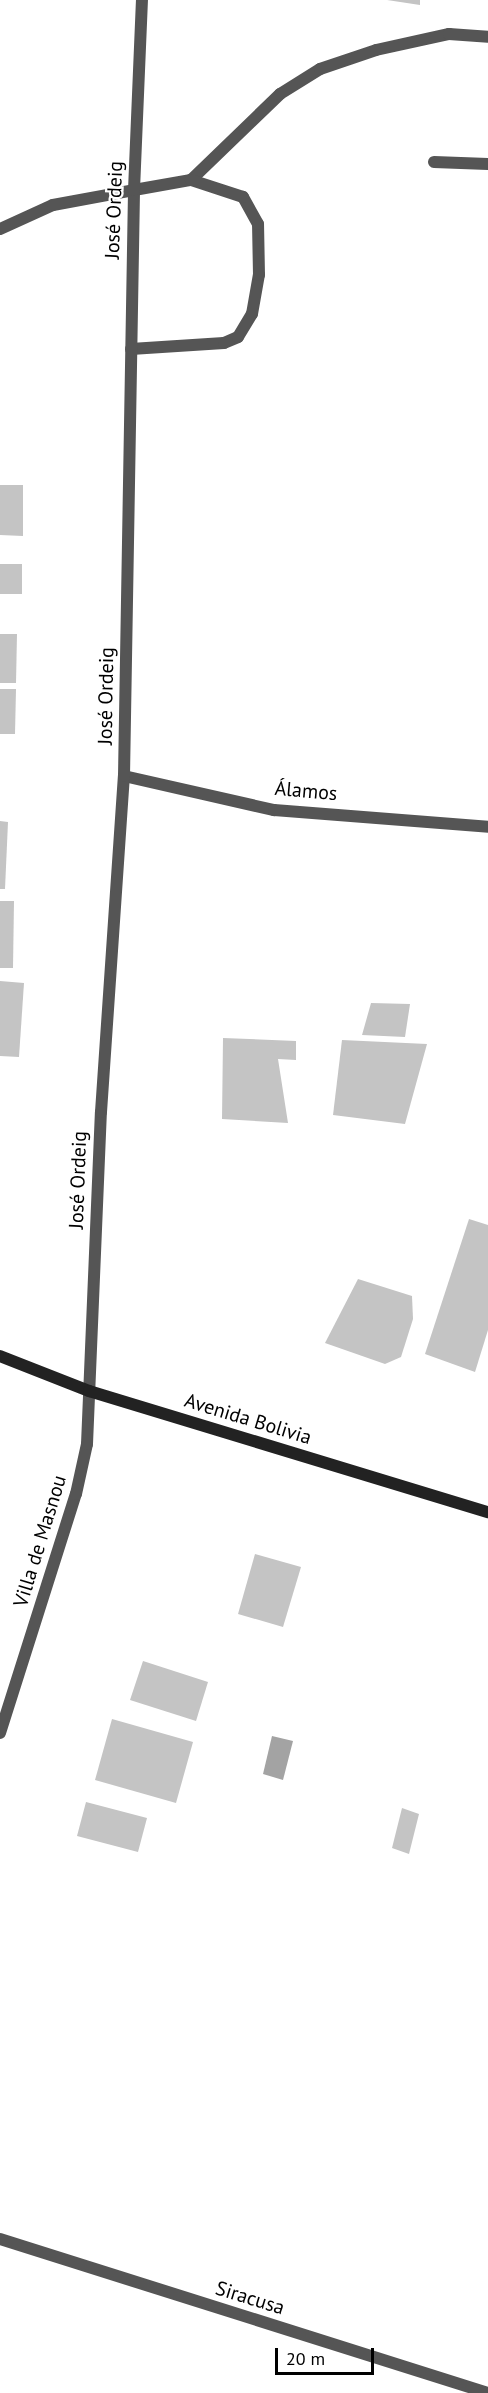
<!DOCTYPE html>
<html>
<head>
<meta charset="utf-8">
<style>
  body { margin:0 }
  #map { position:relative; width:488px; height:2393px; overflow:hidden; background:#fff; font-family:"PT Sans",sans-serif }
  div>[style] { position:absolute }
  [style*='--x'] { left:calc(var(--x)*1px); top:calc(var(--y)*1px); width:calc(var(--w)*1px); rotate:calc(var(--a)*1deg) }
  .water>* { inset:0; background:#a3a3a3 }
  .building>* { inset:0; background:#c4c4c4 }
  .lane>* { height:12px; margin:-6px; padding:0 6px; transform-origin:6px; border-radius:6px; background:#555 }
  .street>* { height:12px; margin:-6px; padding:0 6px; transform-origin:6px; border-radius:6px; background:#555 }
  .secondary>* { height:12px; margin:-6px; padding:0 6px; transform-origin:6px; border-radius:6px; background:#222 }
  span { translate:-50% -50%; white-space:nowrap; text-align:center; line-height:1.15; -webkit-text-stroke:4.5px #fff; paint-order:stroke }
  .street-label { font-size:20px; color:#000 }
  .scale { position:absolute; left:275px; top:2348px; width:99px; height:27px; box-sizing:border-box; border:3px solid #000; border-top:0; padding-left:8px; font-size:18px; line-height:21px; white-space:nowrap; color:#000; -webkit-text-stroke:4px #fff; paint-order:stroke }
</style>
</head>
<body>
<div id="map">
  <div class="water">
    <i style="clip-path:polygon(272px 1736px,293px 1741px,283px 1780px,263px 1774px)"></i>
  </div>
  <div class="building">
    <i style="clip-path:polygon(387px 0,420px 0,420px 5px)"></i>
    <i style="clip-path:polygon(0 485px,23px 485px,23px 536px,0 535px)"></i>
    <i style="clip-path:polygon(0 564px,22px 564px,22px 594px,0 594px)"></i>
    <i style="clip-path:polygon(0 634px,17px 634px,16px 683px,0 683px)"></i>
    <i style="clip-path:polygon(0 689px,16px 689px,15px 734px,0 734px)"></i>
    <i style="clip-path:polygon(0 821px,8px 822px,5px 889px,0 889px)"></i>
    <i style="clip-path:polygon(0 901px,14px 901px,13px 968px,0 968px)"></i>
    <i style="clip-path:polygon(0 981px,24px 983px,19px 1057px,0 1056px)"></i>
    <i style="clip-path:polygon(371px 1003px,410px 1004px,405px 1037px,362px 1035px)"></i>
    <i style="clip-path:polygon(223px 1038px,296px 1041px,296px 1060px,278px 1059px,288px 1123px,222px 1119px)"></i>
    <i style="clip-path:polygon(342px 1040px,427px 1044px,405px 1124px,333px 1115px)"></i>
    <i style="clip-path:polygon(469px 1219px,488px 1225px,488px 1330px,475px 1372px,425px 1354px)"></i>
    <i style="clip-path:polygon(358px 1279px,412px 1296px,413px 1319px,401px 1357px,385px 1364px,325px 1343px)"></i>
    <i style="clip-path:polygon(255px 1554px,301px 1567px,283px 1627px,238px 1614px)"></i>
    <i style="clip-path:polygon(143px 1661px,208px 1682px,196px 1721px,130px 1700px)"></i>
    <i style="clip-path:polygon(112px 1719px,193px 1742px,176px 1803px,95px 1780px)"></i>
    <i style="clip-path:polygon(86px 1802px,147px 1818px,138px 1852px,77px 1836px)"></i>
    <i style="clip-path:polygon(402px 1808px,419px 1814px,409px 1854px,392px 1848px)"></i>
  </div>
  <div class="lane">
    <i style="--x:434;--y:162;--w:54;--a:2.1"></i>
    <i style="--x:134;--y:190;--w:58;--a:-10"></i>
    <i style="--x:191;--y:180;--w:124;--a:-44"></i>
    <i style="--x:280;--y:94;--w:47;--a:-32"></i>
    <i style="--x:320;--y:69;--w:59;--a:-18.7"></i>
    <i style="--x:376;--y:50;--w:75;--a:-12.4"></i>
    <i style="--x:449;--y:34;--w:39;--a:4"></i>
    <i style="--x:131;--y:349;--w:93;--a:-3.7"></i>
    <i style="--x:224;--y:343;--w:15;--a:-23"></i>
    <i style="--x:238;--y:337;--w:27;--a:-59"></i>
    <i style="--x:252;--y:314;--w:40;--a:-80"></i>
    <i style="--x:259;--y:275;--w:51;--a:-91.1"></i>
    <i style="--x:258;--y:224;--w:31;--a:-119"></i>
    <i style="--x:243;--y:197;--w:55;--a:-161.9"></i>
  </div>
  <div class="street">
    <i style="--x:0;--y:229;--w:58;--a:-24.4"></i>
    <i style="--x:53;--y:205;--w:82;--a:-10.5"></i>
    <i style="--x:124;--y:776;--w:154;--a:12.8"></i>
    <i style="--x:274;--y:810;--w:215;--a:4.5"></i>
    <i style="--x:0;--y:1733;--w:251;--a:-72.4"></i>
    <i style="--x:76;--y:1494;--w:51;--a:-77.6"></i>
    <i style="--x:87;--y:1444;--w:332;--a:-87.6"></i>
    <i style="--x:101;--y:1112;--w:337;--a:-86.1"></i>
    <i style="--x:124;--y:776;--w:586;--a:-89.02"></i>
    <i style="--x:134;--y:190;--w:190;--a:-87.6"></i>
    <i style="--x:0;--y:2239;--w:512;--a:17.51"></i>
  </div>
  <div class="secondary">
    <i style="--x:0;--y:1356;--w:96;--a:21.5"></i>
    <i style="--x:89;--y:1391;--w:417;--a:16.9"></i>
  </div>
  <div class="street-label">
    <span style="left:114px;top:210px;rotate:-88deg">José Ordeig</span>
    <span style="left:106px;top:696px;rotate:-89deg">José Ordeig</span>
    <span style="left:306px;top:791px;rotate:5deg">Álamos</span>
    <span style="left:78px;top:1180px;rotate:-88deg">José Ordeig</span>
    <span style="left:248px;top:1419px;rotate:17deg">Avenida Bolivia</span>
    <span style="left:40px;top:1541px;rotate:-73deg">Villa de Masnou</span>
    <span style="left:250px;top:2298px;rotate:17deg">Siracusa</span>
  </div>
  <div class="scale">20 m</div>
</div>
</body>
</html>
